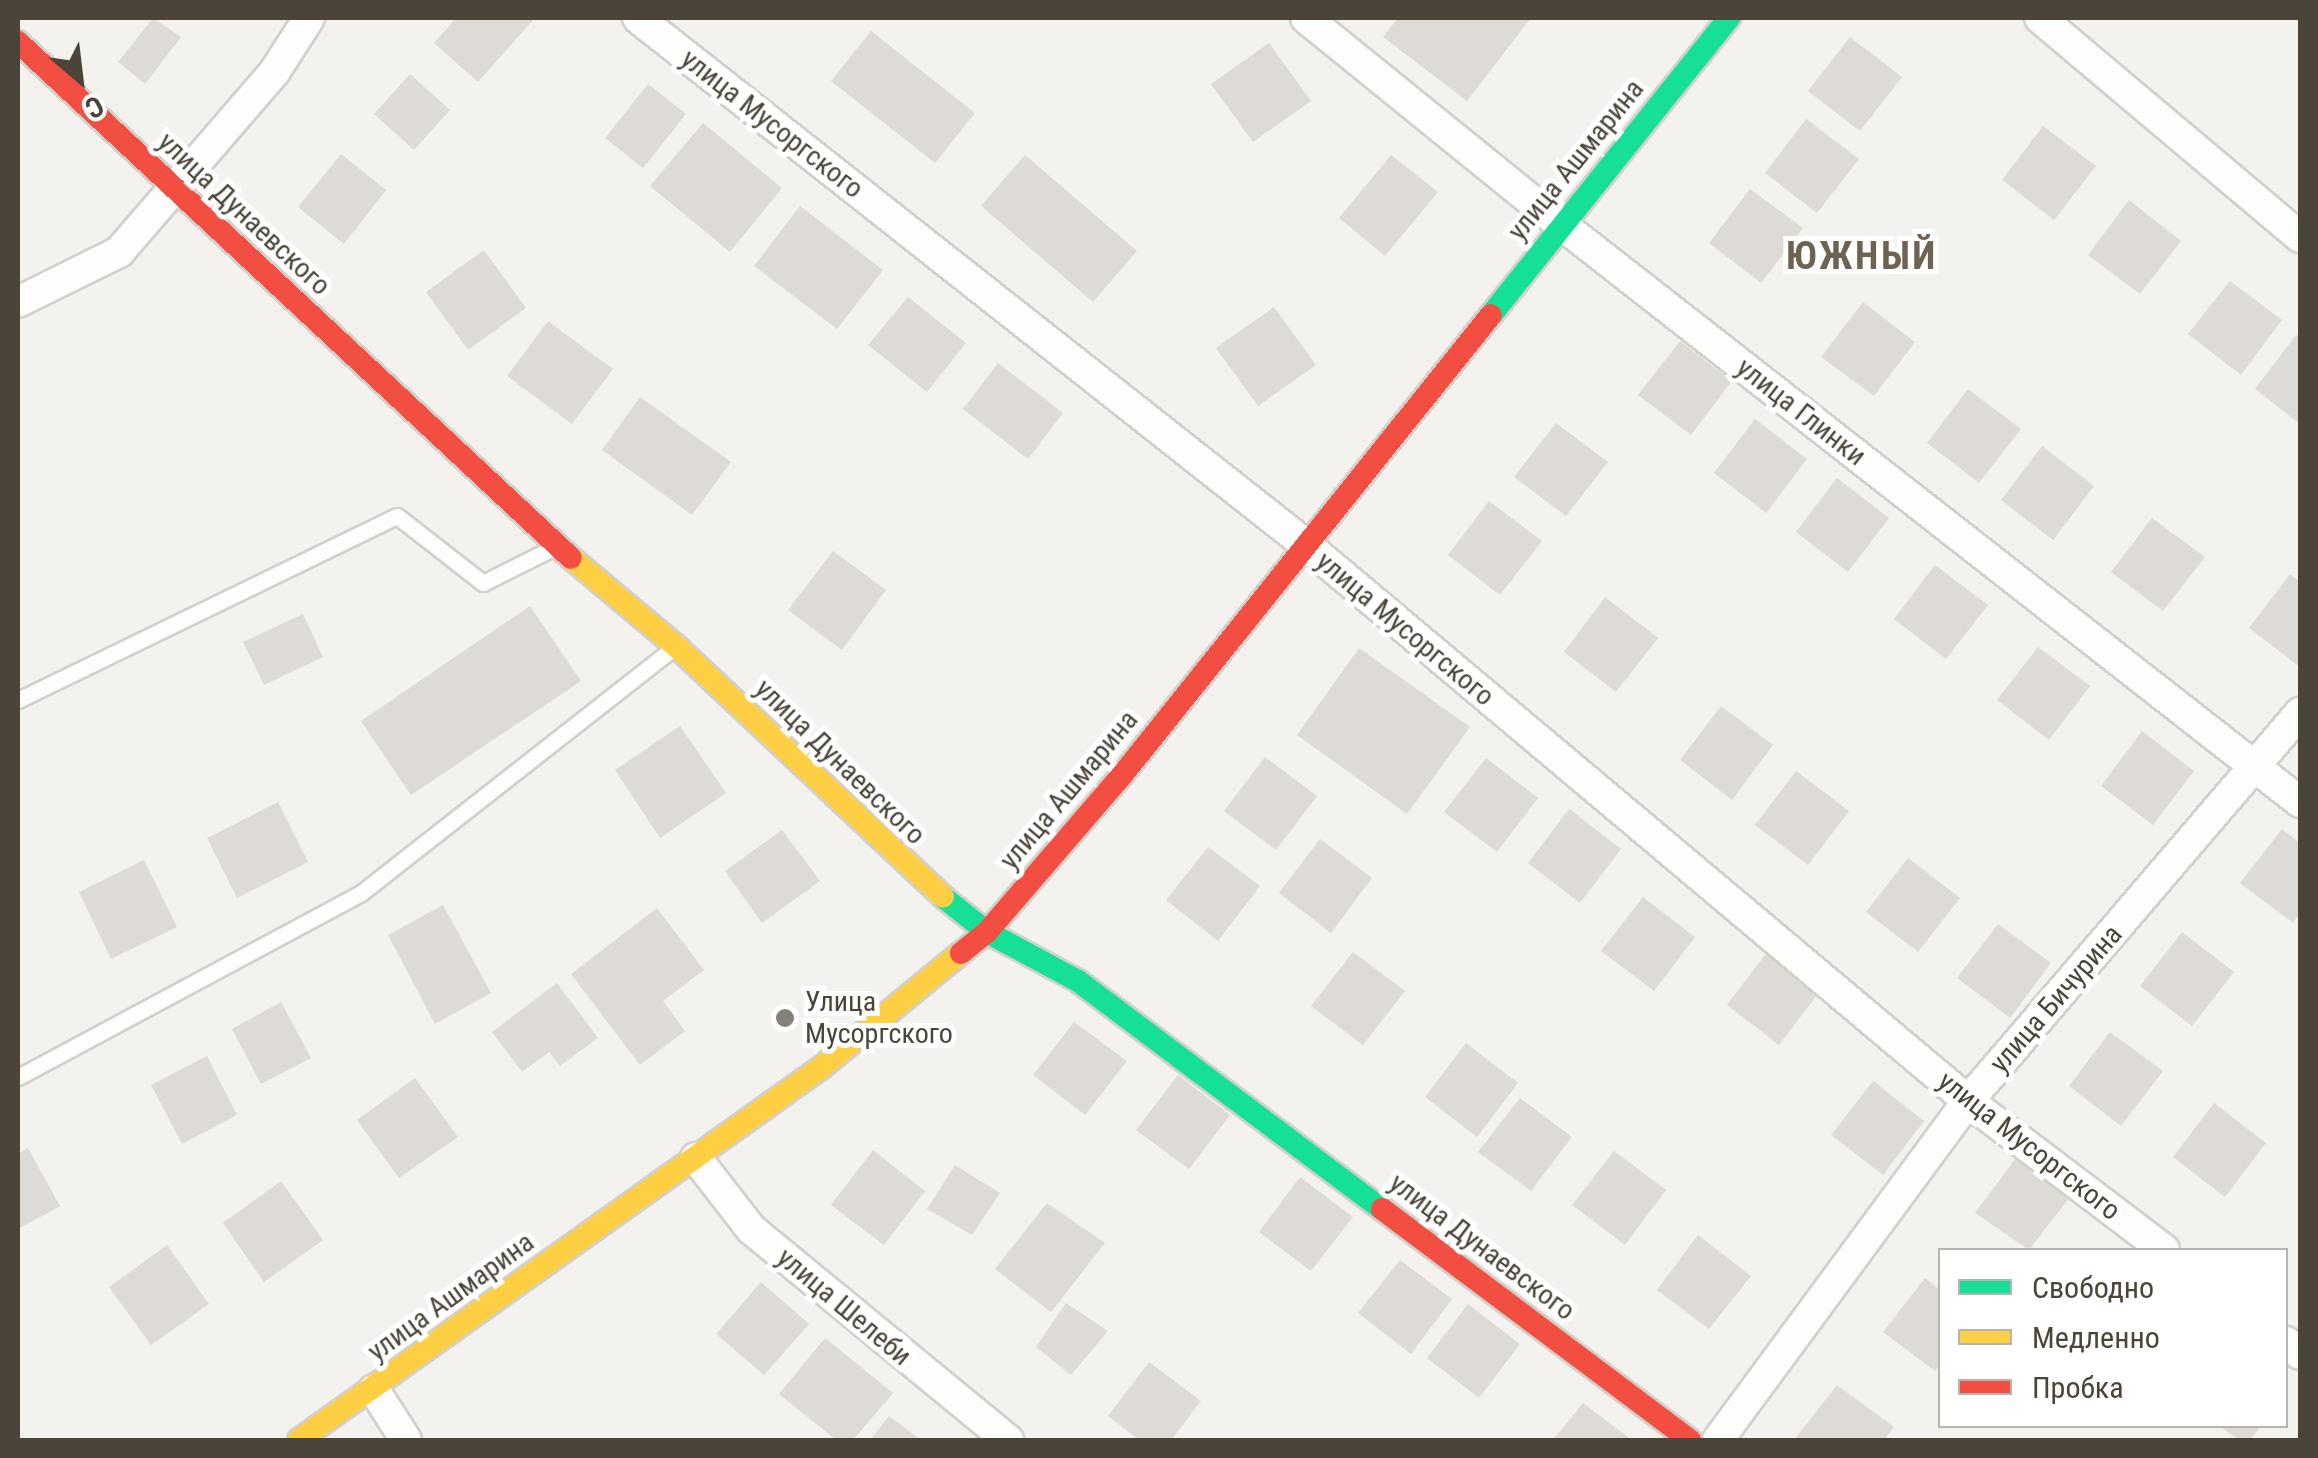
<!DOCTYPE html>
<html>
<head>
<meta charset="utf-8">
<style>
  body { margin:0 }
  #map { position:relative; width:2318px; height:1458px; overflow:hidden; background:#f4f2ee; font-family:"Roboto Condensed",sans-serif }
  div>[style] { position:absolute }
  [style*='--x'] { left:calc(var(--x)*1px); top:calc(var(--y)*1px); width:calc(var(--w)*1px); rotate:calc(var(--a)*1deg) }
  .building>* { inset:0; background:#dedbd6 }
  .roads { filter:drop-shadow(2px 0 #d2d0cb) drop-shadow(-2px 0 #d2d0cb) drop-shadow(0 2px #d2d0cb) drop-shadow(0 -2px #d2d0cb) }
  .lane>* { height:15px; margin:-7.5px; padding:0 7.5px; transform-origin:7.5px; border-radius:7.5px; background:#fdfdfc }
  .street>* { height:30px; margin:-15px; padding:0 15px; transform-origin:15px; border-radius:15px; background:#fdfdfc }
  .fast>* { height:22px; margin:-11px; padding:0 11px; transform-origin:11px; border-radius:11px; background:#16e098 }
  .slow>* { height:22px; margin:-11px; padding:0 11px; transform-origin:11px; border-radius:11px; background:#ffcf43 }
  .jam>* { height:22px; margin:-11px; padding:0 11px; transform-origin:11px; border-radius:11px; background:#f24e42 }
  .dots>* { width:28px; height:28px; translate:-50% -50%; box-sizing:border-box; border:5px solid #fff; border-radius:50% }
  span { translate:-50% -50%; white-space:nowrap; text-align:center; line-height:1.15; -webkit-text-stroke:10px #fff; paint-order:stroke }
  .street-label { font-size:28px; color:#4b4439 }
  .poi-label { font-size:28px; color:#4b4439 }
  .left { translate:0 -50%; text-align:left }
  .district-label { font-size:38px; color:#6e6250; font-weight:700; letter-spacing:2.5px }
  .frame { position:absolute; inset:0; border:20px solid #4b4439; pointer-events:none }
  .legend { position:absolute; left:1938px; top:1248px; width:350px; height:180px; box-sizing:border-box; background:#fff; border:2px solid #b7b4b0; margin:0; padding:12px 18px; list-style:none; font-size:30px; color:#4b4439 }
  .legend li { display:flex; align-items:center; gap:20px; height:50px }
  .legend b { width:50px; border:2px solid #b7b4b0 }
  .north { position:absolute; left:30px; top:30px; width:100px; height:100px; -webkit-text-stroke:8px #fff; paint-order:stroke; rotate:152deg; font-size:28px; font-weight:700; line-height:40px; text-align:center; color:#4b4439 }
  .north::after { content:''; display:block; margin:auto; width:35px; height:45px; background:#4b4439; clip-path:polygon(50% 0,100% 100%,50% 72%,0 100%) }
</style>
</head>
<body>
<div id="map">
  <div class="building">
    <i style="clip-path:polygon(153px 18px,181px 37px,145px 84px,118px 62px)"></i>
    <i style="clip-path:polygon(456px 18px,535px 18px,478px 82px,434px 43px)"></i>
    <i style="clip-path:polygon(1398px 18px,1531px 18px,1467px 101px,1383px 37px)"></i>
    <i style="clip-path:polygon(871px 31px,975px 113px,935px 163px,831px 81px)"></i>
    <i style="clip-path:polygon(1850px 37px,1902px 77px,1860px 131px,1808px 91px)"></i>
    <i style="clip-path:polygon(1269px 43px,1311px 101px,1253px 142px,1211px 84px)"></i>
    <i style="clip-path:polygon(410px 74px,450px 110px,414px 150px,374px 114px)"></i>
    <i style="clip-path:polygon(648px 84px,686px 114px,643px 168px,605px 138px)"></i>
    <i style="clip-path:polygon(1806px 119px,1859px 159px,1817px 213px,1765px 173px)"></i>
    <i style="clip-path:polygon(703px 123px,782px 188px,730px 252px,650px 186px)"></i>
    <i style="clip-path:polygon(2043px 126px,2096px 166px,2054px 220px,2002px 180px)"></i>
    <i style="clip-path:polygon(341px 154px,386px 190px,344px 244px,298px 207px)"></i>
    <i style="clip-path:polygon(1025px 155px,1137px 251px,1093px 302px,981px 206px)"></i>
    <i style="clip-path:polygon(1391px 155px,1438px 192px,1385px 256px,1339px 218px)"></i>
    <i style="clip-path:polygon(1750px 189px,1803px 228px,1761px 283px,1709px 243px)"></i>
    <i style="clip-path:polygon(2129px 200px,2181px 241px,2140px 294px,2088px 255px)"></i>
    <i style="clip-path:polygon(800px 206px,883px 270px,837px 329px,754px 266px)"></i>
    <i style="clip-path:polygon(484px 250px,526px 308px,468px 350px,426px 292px)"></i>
    <i style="clip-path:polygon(2230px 281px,2282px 320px,2241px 375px,2188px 334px)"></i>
    <i style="clip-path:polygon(908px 297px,966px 343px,927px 392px,868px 345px)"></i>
    <i style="clip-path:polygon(1863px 302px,1915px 342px,1874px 396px,1821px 357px)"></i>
    <i style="clip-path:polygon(1274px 307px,1316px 365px,1258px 406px,1216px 348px)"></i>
    <i style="clip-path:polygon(548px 321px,613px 369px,572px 424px,507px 376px)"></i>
    <i style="clip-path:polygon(2296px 335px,2300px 338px,2300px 424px,2255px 389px)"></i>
    <i style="clip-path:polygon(1680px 341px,1732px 381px,1691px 435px,1638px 395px)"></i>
    <i style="clip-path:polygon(998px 363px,1063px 413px,1028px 459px,963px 409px)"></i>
    <i style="clip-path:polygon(1968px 389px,2021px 429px,1979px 483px,1927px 443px)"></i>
    <i style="clip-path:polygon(640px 397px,731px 462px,692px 515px,602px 450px)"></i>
    <i style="clip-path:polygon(1755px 419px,1807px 459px,1766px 513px,1714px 473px)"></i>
    <i style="clip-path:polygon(1556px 423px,1608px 462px,1566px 516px,1514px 477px)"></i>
    <i style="clip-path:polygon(2042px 446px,2094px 486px,2053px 540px,2001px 500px)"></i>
    <i style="clip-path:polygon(1837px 478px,1889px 518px,1848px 572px,1796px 532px)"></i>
    <i style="clip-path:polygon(1489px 501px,1542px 541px,1500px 595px,1448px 555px)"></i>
    <i style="clip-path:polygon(2152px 518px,2205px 557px,2163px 611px,2111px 572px)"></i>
    <i style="clip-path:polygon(833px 551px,886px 590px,842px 650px,788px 610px)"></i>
    <i style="clip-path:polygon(1935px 565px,1988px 605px,1946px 659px,1894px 619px)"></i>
    <i style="clip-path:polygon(2290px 574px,2300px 582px,2300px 667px,2249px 628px)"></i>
    <i style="clip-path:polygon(1605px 597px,1658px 638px,1616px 692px,1564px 652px)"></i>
    <i style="clip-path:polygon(530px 606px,581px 681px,411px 795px,361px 721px)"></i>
    <i style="clip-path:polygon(303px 614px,323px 657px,264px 685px,243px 642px)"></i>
    <i style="clip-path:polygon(2038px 647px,2090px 686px,2049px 740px,1997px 700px)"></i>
    <i style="clip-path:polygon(1359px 648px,1470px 727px,1407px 814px,1297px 735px)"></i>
    <i style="clip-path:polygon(1721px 706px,1773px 745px,1732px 800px,1680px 760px)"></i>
    <i style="clip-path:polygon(680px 726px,726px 793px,660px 838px,615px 770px)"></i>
    <i style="clip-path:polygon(2142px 731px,2194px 771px,2153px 825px,2101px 786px)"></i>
    <i style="clip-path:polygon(1265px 757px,1317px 796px,1276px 850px,1224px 811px)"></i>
    <i style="clip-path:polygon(1486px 758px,1538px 798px,1497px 852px,1444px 812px)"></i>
    <i style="clip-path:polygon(1796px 771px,1849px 811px,1808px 865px,1755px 825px)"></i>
    <i style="clip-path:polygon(278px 802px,308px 862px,237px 898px,207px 838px)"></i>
    <i style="clip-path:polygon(1569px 809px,1621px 849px,1580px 903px,1528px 863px)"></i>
    <i style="clip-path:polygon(2282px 829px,2300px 843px,2300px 913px,2293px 923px,2240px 883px)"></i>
    <i style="clip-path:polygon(782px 830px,820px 881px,762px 923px,725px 871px)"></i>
    <i style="clip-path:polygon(1320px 839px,1372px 878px,1331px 933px,1279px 893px)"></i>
    <i style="clip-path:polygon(1208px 847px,1260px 886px,1218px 941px,1166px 900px)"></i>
    <i style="clip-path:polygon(1908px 858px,1960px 898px,1918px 952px,1866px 912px)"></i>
    <i style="clip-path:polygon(144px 860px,177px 927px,111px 959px,79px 892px)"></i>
    <i style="clip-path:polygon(1643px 897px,1695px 937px,1654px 991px,1601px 951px)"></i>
    <i style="clip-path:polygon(443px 905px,491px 993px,435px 1024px,388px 935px)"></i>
    <i style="clip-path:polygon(657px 908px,704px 970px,663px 1001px,685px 1031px,640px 1065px,571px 974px)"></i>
    <i style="clip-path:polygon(1998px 924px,2051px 963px,2010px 1018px,1957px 978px)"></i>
    <i style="clip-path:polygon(2182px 932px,2234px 972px,2192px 1026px,2140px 986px)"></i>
    <i style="clip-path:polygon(1768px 951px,1820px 991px,1779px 1045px,1727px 1005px)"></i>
    <i style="clip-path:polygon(1353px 952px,1405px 991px,1363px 1045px,1311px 1006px)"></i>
    <i style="clip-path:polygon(557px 983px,598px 1038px,560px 1066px,549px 1052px,522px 1072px,492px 1032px)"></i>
    <i style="clip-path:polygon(281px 1002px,311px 1058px,261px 1084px,232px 1029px)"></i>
    <i style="clip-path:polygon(1074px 1022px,1127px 1061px,1085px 1115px,1033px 1075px)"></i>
    <i style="clip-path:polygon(2110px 1032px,2163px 1071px,2121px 1126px,2069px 1086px)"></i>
    <i style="clip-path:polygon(1466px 1043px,1518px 1083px,1477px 1137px,1425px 1097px)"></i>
    <i style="clip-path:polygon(207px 1056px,237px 1115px,182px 1144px,151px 1085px)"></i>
    <i style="clip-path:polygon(1178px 1075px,1230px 1115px,1189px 1169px,1136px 1130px)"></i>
    <i style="clip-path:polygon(415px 1078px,458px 1137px,399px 1178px,357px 1120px)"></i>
    <i style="clip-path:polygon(1873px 1081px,1924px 1121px,1883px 1175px,1831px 1135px)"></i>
    <i style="clip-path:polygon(1520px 1098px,1572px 1137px,1531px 1191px,1478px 1152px)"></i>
    <i style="clip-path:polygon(2214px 1103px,2266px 1143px,2225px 1197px,2173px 1157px)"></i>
    <i style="clip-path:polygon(28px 1148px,60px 1206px,18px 1229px,18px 1154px)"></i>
    <i style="clip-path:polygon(873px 1150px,925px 1191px,884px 1245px,831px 1205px)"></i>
    <i style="clip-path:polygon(1614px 1151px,1666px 1190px,1625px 1245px,1572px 1205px)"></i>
    <i style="clip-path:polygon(2016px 1158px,2069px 1198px,2029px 1250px,1975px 1213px)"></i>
    <i style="clip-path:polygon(955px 1165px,1000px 1193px,972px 1235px,927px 1209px)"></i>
    <i style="clip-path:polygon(1300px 1177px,1353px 1217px,1311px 1271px,1259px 1232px)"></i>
    <i style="clip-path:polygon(281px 1181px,323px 1240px,264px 1282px,223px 1223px)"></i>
    <i style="clip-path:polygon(1047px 1203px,1105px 1243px,1051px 1312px,995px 1269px)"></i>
    <i style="clip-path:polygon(1698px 1235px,1751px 1276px,1709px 1329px,1657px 1290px)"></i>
    <i style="clip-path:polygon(167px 1245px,209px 1304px,151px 1345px,109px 1287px)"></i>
    <i style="clip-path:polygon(1400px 1260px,1452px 1299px,1411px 1354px,1358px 1313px)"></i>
    <i style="clip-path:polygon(1925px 1278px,1940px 1290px,1940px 1365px,1935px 1371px,1883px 1332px)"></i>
    <i style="clip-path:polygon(761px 1282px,809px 1324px,764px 1375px,716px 1334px)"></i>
    <i style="clip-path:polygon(1066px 1303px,1108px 1331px,1071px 1375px,1036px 1347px)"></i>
    <i style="clip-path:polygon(1468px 1304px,1520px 1344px,1479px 1398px,1427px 1358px)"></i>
    <i style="clip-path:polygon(825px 1338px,893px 1393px,853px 1440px,836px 1440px,779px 1394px)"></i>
    <i style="clip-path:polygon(1149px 1362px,1201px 1401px,1171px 1440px,1139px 1440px,1108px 1416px)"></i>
    <i style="clip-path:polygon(1837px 1385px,1894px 1427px,1884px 1440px,1794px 1440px)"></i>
    <i style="clip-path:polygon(1583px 1403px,1632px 1440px,1553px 1440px)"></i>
    <i style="clip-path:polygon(889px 1416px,921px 1440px,870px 1440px)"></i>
    <i style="clip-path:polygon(2219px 1426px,2261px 1426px,2250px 1440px,2239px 1440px)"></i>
  </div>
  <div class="roads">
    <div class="lane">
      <i style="--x:18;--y:700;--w:421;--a:-25.9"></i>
      <i style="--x:397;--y:516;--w:109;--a:37.9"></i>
      <i style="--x:483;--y:583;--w:80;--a:-26.6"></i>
      <i style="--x:18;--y:1077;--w:389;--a:-28.2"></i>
      <i style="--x:361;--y:893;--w:397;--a:-38.1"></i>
    </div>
    <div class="street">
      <i style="--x:638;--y:18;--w:849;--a:38.26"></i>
      <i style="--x:1305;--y:544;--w:866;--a:40.03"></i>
      <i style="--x:1968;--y:1101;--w:246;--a:37.2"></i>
      <i style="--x:1306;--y:18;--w:329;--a:39"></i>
      <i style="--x:1562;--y:225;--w:937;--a:38.02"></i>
      <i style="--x:2040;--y:18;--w:340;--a:40.1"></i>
      <i style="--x:18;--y:302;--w:113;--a:-26.3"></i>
      <i style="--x:119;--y:252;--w:239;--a:-49.2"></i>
      <i style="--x:275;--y:71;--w:63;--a:-57.3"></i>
      <i style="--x:696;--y:1158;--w:90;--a:52.2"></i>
      <i style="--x:751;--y:1229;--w:333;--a:39.4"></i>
      <i style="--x:2286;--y:1342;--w:18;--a:41"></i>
      <i style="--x:374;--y:1390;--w:59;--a:57.4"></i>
      <i style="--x:1718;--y:1440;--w:421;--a:-53.6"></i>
      <i style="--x:1968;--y:1101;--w:511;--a:-49.45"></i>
    </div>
    <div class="fast">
      <i style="--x:1491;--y:315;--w:381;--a:-51.3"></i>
      <i style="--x:943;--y:897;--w:56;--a:38.5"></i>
      <i style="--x:987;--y:932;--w:103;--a:28.3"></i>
      <i style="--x:1078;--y:981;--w:380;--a:36.9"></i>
    </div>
    <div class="slow">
      <i style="--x:571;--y:558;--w:137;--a:40"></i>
      <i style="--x:676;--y:646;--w:366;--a:43.2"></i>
      <i style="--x:299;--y:1440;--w:642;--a:-35.5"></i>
      <i style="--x:822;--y:1067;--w:180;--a:-39.4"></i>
    </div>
    <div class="jam">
      <i style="--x:18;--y:42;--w:756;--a:43.02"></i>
      <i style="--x:961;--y:953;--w:33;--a:-39"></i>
      <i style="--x:987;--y:932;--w:208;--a:-49.3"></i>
      <i style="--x:1123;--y:774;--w:588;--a:-51.28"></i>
      <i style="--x:1382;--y:1209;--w:385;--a:36.9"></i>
    </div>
  </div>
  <div class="dots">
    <i style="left:785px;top:1018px;background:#868178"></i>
  </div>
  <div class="street-label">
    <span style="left:772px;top:124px;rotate:38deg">улица Мусоргского</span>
    <span style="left:1576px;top:160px;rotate:-51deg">улица Ашмарина</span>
    <span style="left:244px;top:214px;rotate:43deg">улица Дунаевского</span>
    <span style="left:1801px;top:412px;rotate:38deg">улица Глинки</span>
    <span style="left:1405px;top:629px;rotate:40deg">улица Мусоргского</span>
    <span style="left:840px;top:762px;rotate:44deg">улица Дунаевского</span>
    <span style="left:1069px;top:790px;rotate:-50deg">улица Ашмарина</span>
    <span style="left:2056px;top:999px;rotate:-49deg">улица Бичурина</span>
    <span style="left:2029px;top:1146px;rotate:38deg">улица Мусоргского</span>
    <span style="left:1482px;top:1247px;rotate:37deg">улица Дунаевского</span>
    <span style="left:451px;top:1297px;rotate:-36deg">улица Ашмарина</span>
    <span style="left:844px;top:1307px;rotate:40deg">улица Шелеби</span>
  </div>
  <div class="poi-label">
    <span class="left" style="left:805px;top:1018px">Улица<br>Мусоргского</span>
  </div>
  <div class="district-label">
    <span style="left:1862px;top:257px">ЮЖНЫЙ</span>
  </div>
  <div class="frame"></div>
  <ul class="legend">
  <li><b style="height:12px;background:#16e098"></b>Свободно</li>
  <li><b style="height:12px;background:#ffcf43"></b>Медленно</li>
  <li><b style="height:12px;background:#f24e42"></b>Пробка</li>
  </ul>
  <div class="north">С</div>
</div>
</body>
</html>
